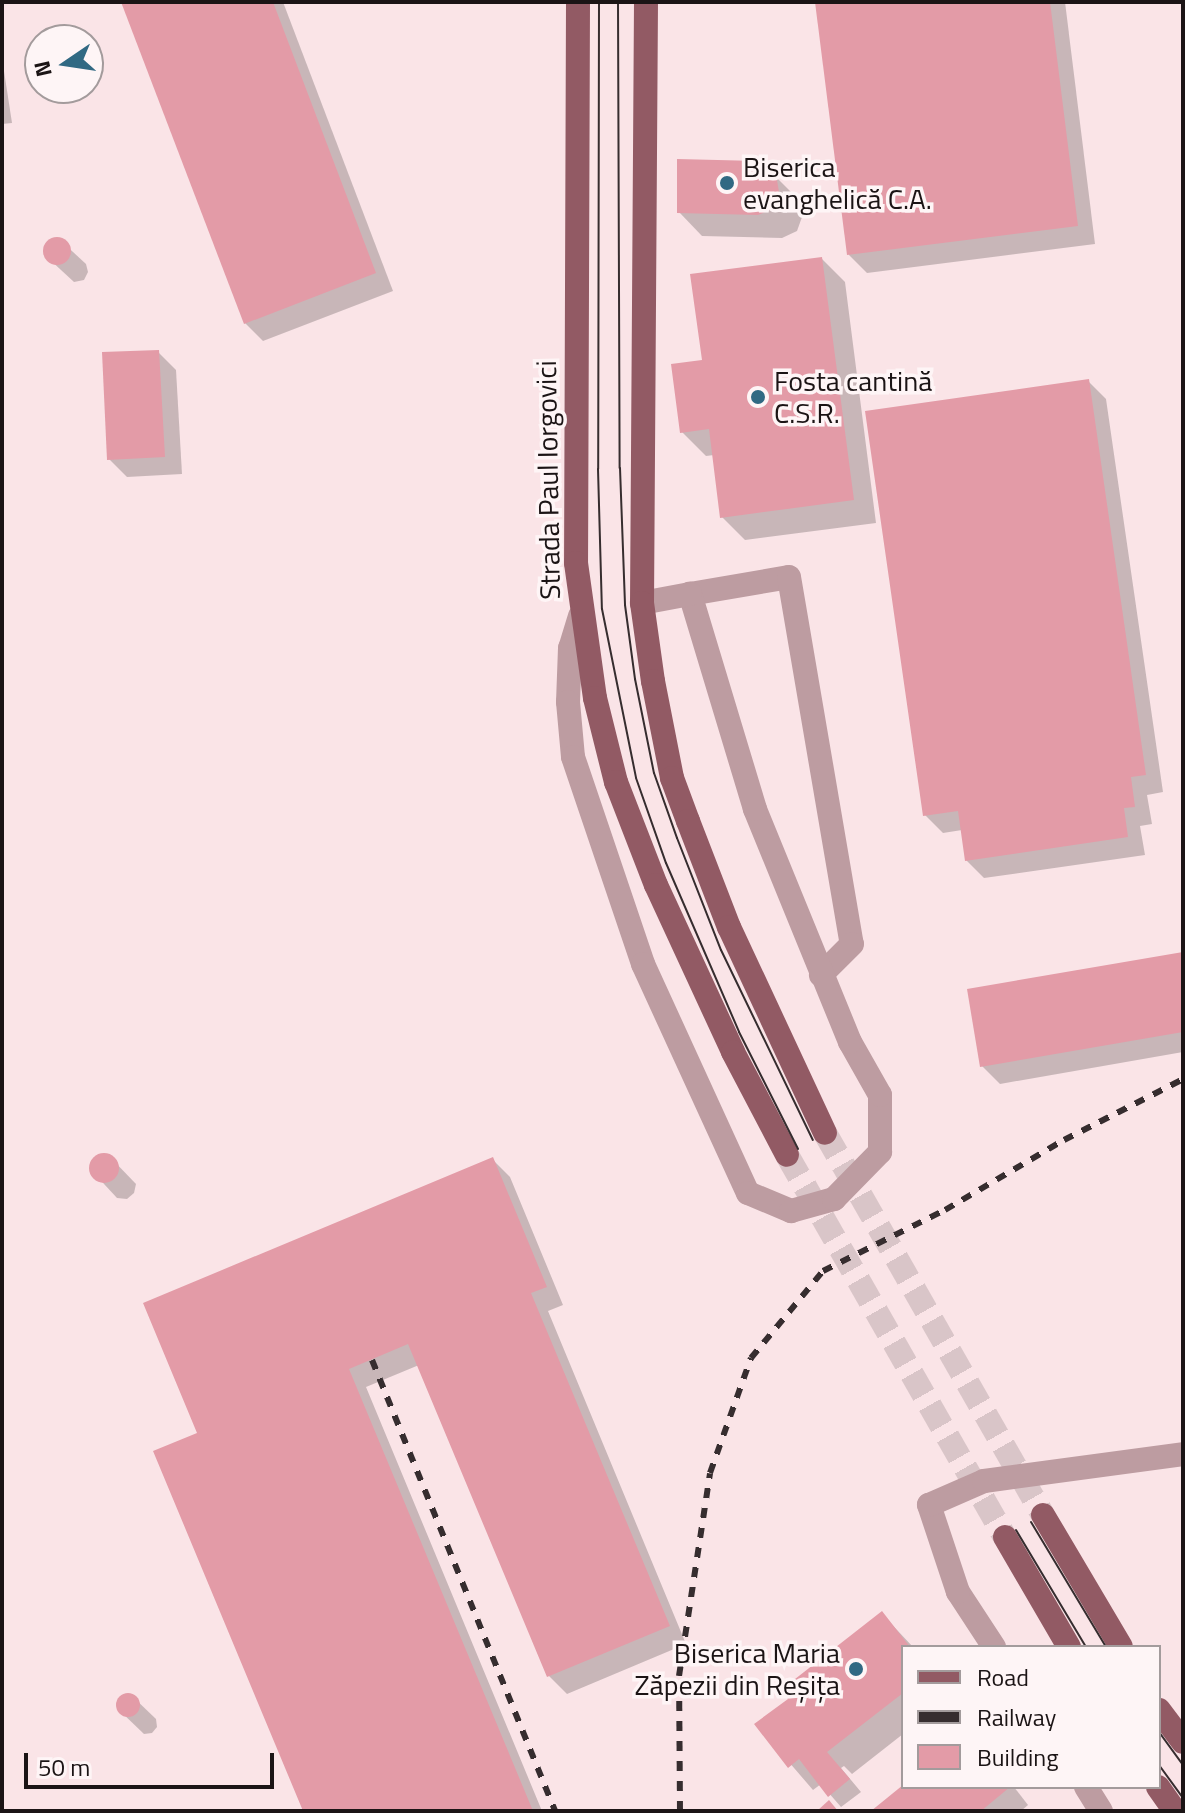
<!DOCTYPE html>
<html>
<head>
<meta charset="utf-8">
<style>
  body { margin:0 }
  #map { position:relative; width:1185px; height:1813px; overflow:hidden; background:#fae4e7; font-family:"Titillium Web",sans-serif }
  div>[style] { position:absolute }
  [style*='--x'] { left:calc(var(--x)*1px); top:calc(var(--y)*1px); width:calc(var(--w)*1px); rotate:calc(var(--a)*1deg) }
  .shadow>* { inset:0; background:#0003 }
  .building>* { inset:0; background:#e39ba7 }
  .round { border-radius:50% }
  .major-tunnel>* { height:24px; margin-top:-12px; transform-origin:0; background:repeating-linear-gradient(90deg,#d9c5c8 0 24px,transparent 0 36px) }
  .minor>* { height:24px; margin:-12px; padding:0 12px; transform-origin:12px; border-radius:12px; background:#bd9ca1 }
  .major>* { height:24px; margin:-12px; padding:0 12px; transform-origin:12px; border-radius:12px; background:#925a64 }
  .tram>* { height:2px; margin:-1px; padding:0 1px; transform-origin:1px; border-radius:1px; background:#362d2f }
  .rail>* { height:6px; margin-top:-3px; transform-origin:0; background:repeating-linear-gradient(90deg,#362d2f 0 10px,transparent 0 20px) }
  .dots>* { width:22px; height:22px; translate:-50% -50%; box-sizing:border-box; border:4px solid #fef5f6; border-radius:50% }
  span { translate:-50% -50%; white-space:nowrap; text-align:center; line-height:1.15; -webkit-text-stroke:7px #fef5f6; paint-order:stroke }
  .poi-label { font-size:28px; color:#1b1415 }
  .left { translate:0 -50%; text-align:left }
  .right { translate:-100% -50%; text-align:right }
  .street-label { font-size:28px; color:#1b1415 }
  .frame { position:absolute; inset:0; border:4px solid #1b1415; pointer-events:none }
  .legend { position:absolute; left:901px; top:1645px; width:260px; height:144px; box-sizing:border-box; background:#fef5f6; border:2px solid #a39b9c; margin:0; padding:10px 14px; list-style:none; font-size:24px; color:#1b1415 }
  .legend li { display:flex; align-items:center; gap:16px; height:40px }
  .legend b { width:40px; border:2px solid #a39b9c }
  .north { position:absolute; left:24px; top:24px; width:80px; height:80px; box-sizing:border-box; background:#fef5f6; border:2px solid #a39b9c; border-radius:50%; rotate:257deg; font-size:22px; font-weight:700; line-height:32px; text-align:center; color:#1b1415 }
  .north::after { content:''; display:block; margin:auto; width:28px; height:36px; background:#316983; clip-path:polygon(50% 0,100% 100%,50% 72%,0 100%) }
  .scale { position:absolute; left:24px; top:1753px; width:250px; height:36px; box-sizing:border-box; border:4px solid #1b1415; border-top:0; padding-left:10px; font-size:24px; line-height:28px; white-space:nowrap; color:#1b1415; -webkit-text-stroke:6px #fef5f6; paint-order:stroke }
</style>
</head>
<body>
<div id="map">
  <div class="shadow">
    <i style="clip-path:polygon(123px 2px,283px 2px,393px 291px,263px 341px,245px 323px)"></i>
    <i style="clip-path:polygon(817px 2px,1065px 2px,1095px 244px,867px 273px,849px 255px)"></i>
    <i style="clip-path:polygon(2px 58px,12px 123px,2px 124px)"></i>
    <i style="clip-path:polygon(775px 176px,799px 200px,802px 217px,797px 231px,782px 238px,702px 236px,679px 212px)"></i>
    <i style="clip-path:polygon(59px 239px,86px 264px,88px 272px,84px 280px,74px 282px,48px 258px,46px 249px,50px 242px)"></i>
    <i style="clip-path:polygon(822px 259px,845px 282px,876px 523px,745px 540px,722px 517px,714px 455px,706px 456px,682px 432px,704px 362px)"></i>
    <i style="clip-path:polygon(158px 352px,176px 370px,182px 474px,127px 477px,109px 459px)"></i>
    <i style="clip-path:polygon(1088px 381px,1106px 399px,1163px 792px,1147px 795px,1152px 824px,1140px 826px,1145px 855px,984px 878px,966px 860px,962px 830px,943px 833px,925px 815px)"></i>
    <i style="clip-path:polygon(1183px 954px,1183px 1052px,1000px 1084px,982px 1066px)"></i>
    <i style="clip-path:polygon(101px 1156px,110px 1157px,136px 1184px,134px 1193px,127px 1199px,117px 1198px,92px 1171px,93px 1162px)"></i>
    <i style="clip-path:polygon(492px 1159px,510px 1177px,563px 1305px,548px 1311px,686px 1644px,567px 1694px,549px 1676px,419px 1365px,366px 1387px,542px 1811px,305px 1811px,199px 1434px)"></i>
    <i style="clip-path:polygon(882px 1614px,913px 1647px,903px 1647px,903px 1734px,852px 1774px,844px 1766px,841px 1768px,861px 1792px,841px 1807px,821px 1784px,813px 1790px,757px 1725px,791px 1699px)"></i>
    <i style="clip-path:polygon(131px 1695px,156px 1719px,157px 1727px,152px 1733px,144px 1734px,119px 1710px,118px 1702px,123px 1696px)"></i>
    <i style="clip-path:polygon(903px 1787px,1014px 1787px,1028px 1805px,1021px 1811px,874px 1811px)"></i>
  </div>
  <div class="building">
    <i style="clip-path:polygon(121px 2px,273px 2px,376px 273px,244px 324px)"></i>
    <i style="clip-path:polygon(815px 2px,1050px 2px,1078px 226px,847px 255px)"></i>
    <i style="clip-path:polygon(677px 159px,758px 161px,776px 174px,779px 192px,774px 208px,758px 215px,677px 213px)"></i>
    <i class="round" style="left:43px;top:237px;width:28px;height:28px"></i>
    <i style="clip-path:polygon(822px 257px,854px 500px,720px 518px,709px 429px,680px 433px,671px 364px,702px 360px,690px 274px)"></i>
    <i style="clip-path:polygon(159px 350px,165px 457px,107px 460px,102px 352px)"></i>
    <i style="clip-path:polygon(1089px 379px,1146px 775px,1131px 777px,1135px 807px,1124px 808px,1128px 837px,965px 861px,958px 811px,923px 816px,865px 411px)"></i>
    <i style="clip-path:polygon(1183px 952px,1183px 1032px,980px 1067px,967px 989px)"></i>
    <i class="round" style="left:89px;top:1153px;width:30px;height:30px"></i>
    <i style="clip-path:polygon(493px 1157px,547px 1287px,531px 1293px,670px 1626px,547px 1677px,408px 1344px,349px 1369px,533px 1811px,303px 1811px,153px 1451px,197px 1433px,143px 1303px)"></i>
    <i style="clip-path:polygon(882px 1611px,910px 1647px,903px 1647px,903px 1693px,827px 1752px,850px 1779px,828px 1797px,799px 1759px,788px 1768px,754px 1724px,788px 1699px,781px 1690px)"></i>
    <i class="round" style="left:116px;top:1693px;width:24px;height:24px"></i>
    <i style="clip-path:polygon(903px 1785px,903px 1787px,1010px 1787px,981px 1811px,871px 1811px)"></i>
    <i style="clip-path:polygon(829px 1800px,838px 1811px,817px 1811px)"></i>
  </div>
  <div class="major-tunnel">
    <i style="--x:825;--y:1133;--w:440;--a:60.3"></i>
    <i style="--x:787;--y:1155;--w:440;--a:60.3"></i>
  </div>
  <div class="minor">
    <i style="--x:690;--y:594;--w:100;--a:-9.7"></i>
    <i style="--x:789;--y:577;--w:372;--a:80.3"></i>
    <i style="--x:852;--y:944;--w:44;--a:135"></i>
    <i style="--x:580;--y:616;--w:34;--a:107"></i>
    <i style="--x:570;--y:648;--w:54;--a:92.1"></i>
    <i style="--x:568;--y:702;--w:55;--a:84.8"></i>
    <i style="--x:573;--y:757;--w:219;--a:71.3"></i>
    <i style="--x:643;--y:964;--w:252;--a:65.4"></i>
    <i style="--x:748;--y:1193;--w:47;--a:22.7"></i>
    <i style="--x:791;--y:1211;--w:45;--a:-15.6"></i>
    <i style="--x:834;--y:1199;--w:66;--a:-45.6"></i>
    <i style="--x:880;--y:1152;--w:57;--a:-90"></i>
    <i style="--x:880;--y:1095;--w:61;--a:-119.5"></i>
    <i style="--x:850;--y:1042;--w:252;--a:-112.2"></i>
    <i style="--x:755;--y:809;--w:225;--a:-106.8"></i>
    <i style="--x:690;--y:594;--w:49;--a:169.4"></i>
    <i style="--x:994;--y:1647;--w:66;--a:-123.2"></i>
    <i style="--x:958;--y:1592;--w:92;--a:-108.4"></i>
    <i style="--x:929;--y:1505;--w:60;--a:-23.6"></i>
    <i style="--x:984;--y:1481;--w:201;--a:-7.7"></i>
    <i style="--x:1086;--y:1787;--w:28;--a:58"></i>
  </div>
  <div class="major">
    <i style="--x:578;--y:2;--w:561;--a:90.2"></i>
    <i style="--x:576;--y:563;--w:136;--a:82"></i>
    <i style="--x:595;--y:698;--w:87;--a:76"></i>
    <i style="--x:616;--y:782;--w:110;--a:68.8"></i>
    <i style="--x:656;--y:885;--w:184;--a:65.2"></i>
    <i style="--x:733;--y:1052;--w:116;--a:62.3"></i>
    <i style="--x:646;--y:2;--w:601;--a:90.38"></i>
    <i style="--x:642;--y:603;--w:79;--a:82"></i>
    <i style="--x:653;--y:681;--w:99;--a:78.9"></i>
    <i style="--x:672;--y:778;--w:46;--a:69.6"></i>
    <i style="--x:688;--y:821;--w:114;--a:68.9"></i>
    <i style="--x:729;--y:927;--w:227;--a:65"></i>
    <i style="--x:1043;--y:1515;--w:153;--a:59.4"></i>
    <i style="--x:1005;--y:1537;--w:127;--a:59.8"></i>
    <i style="--x:1159;--y:1710;--w:40;--a:53"></i>
    <i style="--x:1158;--y:1787;--w:29;--a:55"></i>
  </div>
  <div class="tram">
    <i style="--x:599;--y:2;--w:467;--a:90.1"></i>
    <i style="--x:598;--y:469;--w:140;--a:88.4"></i>
    <i style="--x:602;--y:609;--w:172;--a:78.6"></i>
    <i style="--x:636;--y:778;--w:90;--a:70.6"></i>
    <i style="--x:666;--y:863;--w:184;--a:66.6"></i>
    <i style="--x:739;--y:1032;--w:131;--a:63.2"></i>
    <i style="--x:618;--y:2;--w:466;--a:89.8"></i>
    <i style="--x:620;--y:468;--w:137;--a:87.9"></i>
    <i style="--x:625;--y:605;--w:75;--a:82.3"></i>
    <i style="--x:635;--y:679;--w:96;--a:78.6"></i>
    <i style="--x:654;--y:773;--w:69;--a:70.5"></i>
    <i style="--x:677;--y:838;--w:120;--a:68.6"></i>
    <i style="--x:721;--y:950;--w:211;--a:64.2"></i>
    <i style="--x:1031;--y:1522;--w:146;--a:59"></i>
    <i style="--x:1016;--y:1530;--w:136;--a:59.1"></i>
    <i style="--x:1159;--y:1732;--w:41;--a:54"></i>
    <i style="--x:1159;--y:1765;--w:41;--a:54"></i>
  </div>
  <div class="rail">
    <i style="--x:372;--y:1360;--w:487;--a:67.9"></i>
    <i style="--x:680;--y:1811;--w:135;--a:-90.4"></i>
    <i style="--x:679;--y:1676;--w:205;--a:-81.3"></i>
    <i style="--x:710;--y:1473;--w:122;--a:-70.4"></i>
    <i style="--x:751;--y:1358;--w:113;--a:-50.4"></i>
    <i style="--x:823;--y:1271;--w:136;--a:-26.6"></i>
    <i style="--x:945;--y:1210;--w:138;--a:-30.5"></i>
    <i style="--x:1064;--y:1140;--w:134;--a:-27.1"></i>
  </div>
  <div class="dots">
    <i style="left:727px;top:183px;background:#316983"></i>
    <i style="left:758px;top:397px;background:#316983"></i>
    <i style="left:856px;top:1669px;background:#316983"></i>
  </div>
  <div class="poi-label">
    <span class="left" style="left:743px;top:183px">Biserica<br>evanghelică C.A.</span>
    <span class="left" style="left:774px;top:397px">Fosta cantină<br>C.S.R.</span>
    <span class="right" style="left:840px;top:1669px">Biserica Maria<br>Zăpezii din Reșița</span>
  </div>
  <div class="street-label">
    <span style="left:548px;top:480px;rotate:-91deg">Strada Paul Iorgovici</span>
  </div>
  <div class="frame"></div>
  <ul class="legend">
  <li><b style="height:10px;background:#925a64"></b>Road</li>
  <li><b style="height:10px;background:#362d2f"></b>Railway</li>
  <li><b style="height:22px;background:#e39ba7"></b>Building</li>
  </ul>
  <div class="north">N</div>
  <div class="scale">50 m</div>
</div>
</body>
</html>
